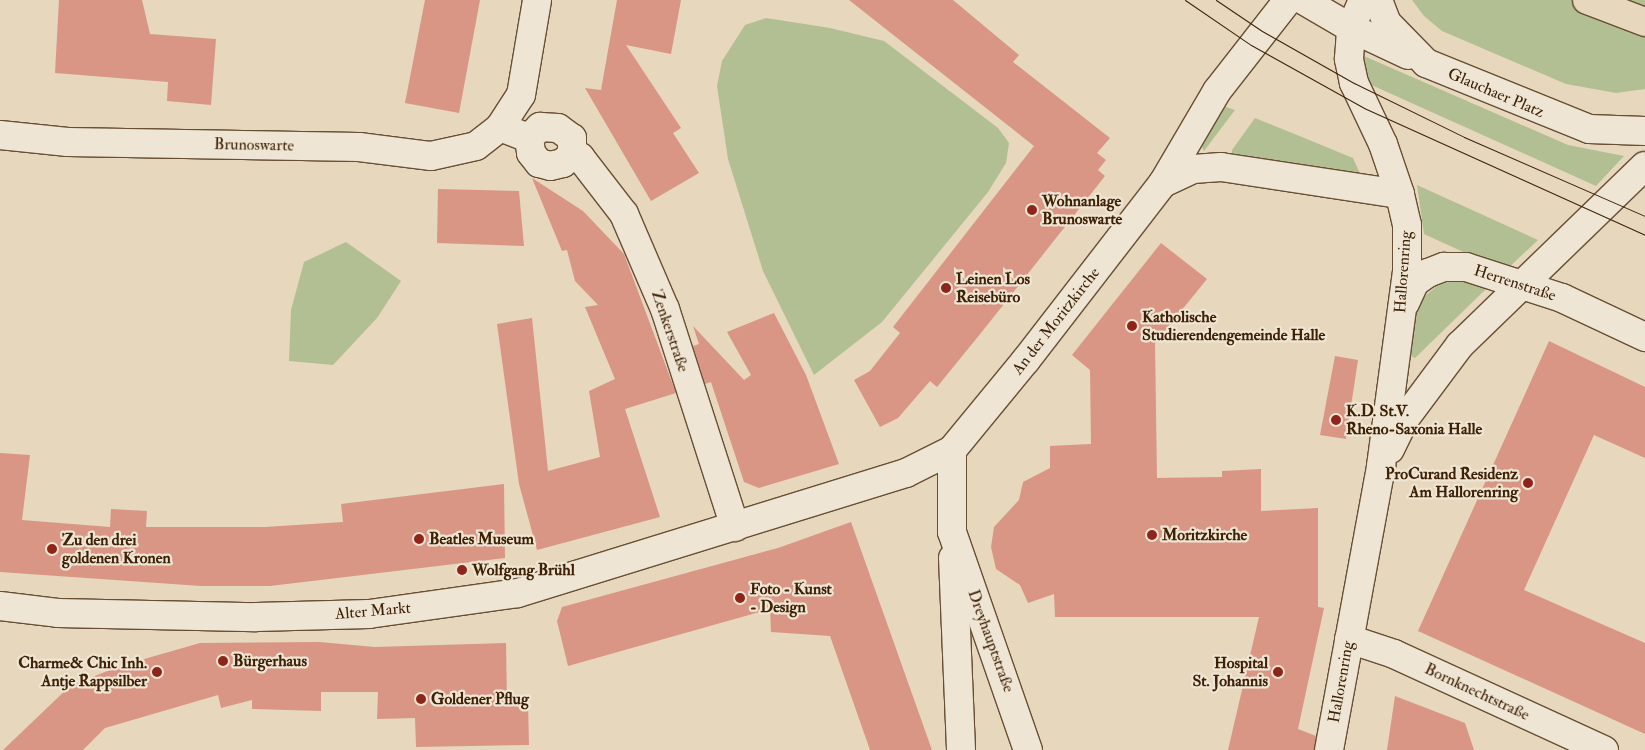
<!DOCTYPE html>
<html>
<head>
<meta charset="utf-8">
<style>
  body { margin:0 }
  #map { position:relative; width:1645px; height:750px; overflow:hidden; background:#e6d7bd; font-family:"IM FELL Double Pica",serif }
  div>[style] { position:absolute }
  [style*='--x'] { left:calc(var(--x)*1px); top:calc(var(--y)*1px); width:calc(var(--w)*1px); rotate:calc(var(--a)*1deg) }
  .green>* { inset:0; background:#b2bf93 }
  .building>* { inset:0; background:#d99685 }
  .roads { filter:drop-shadow(1px 0 #684e33) drop-shadow(-1px 0 #684e33) drop-shadow(0 1px #684e33) drop-shadow(0 -1px #684e33) }
  .minor>* { height:28px; margin:-14px; padding:0 14px; transform-origin:14px; border-radius:14px; background:#efe5d4 }
  .major>* { height:28px; margin:-14px; padding:0 14px; transform-origin:14px; border-radius:14px; background:#e6d7bd }
  .tram>* { height:1px; margin:-0.5px; padding:0 0.5px; transform-origin:0.5px; border-radius:0.5px; background:#3e2005 }
  .dots>* { width:14px; height:14px; translate:-50% -50%; box-sizing:border-box; border:2px solid #efe5d4; border-radius:50% }
  span { translate:-50% -50%; white-space:nowrap; text-align:center; line-height:1.15; -webkit-text-stroke:4.5px #efe5d4; paint-order:stroke }
  .street-label { font-size:16px; color:#3e2005 }
  .poi-label { font-size:16px; color:#3e2005; font-weight:700 }
  .left { translate:0 -50%; text-align:left }
  .right { translate:-100% -50%; text-align:right }
</style>
</head>
<body>
<div id="map">
  <div class="green">
    <i style="clip-path:polygon(1412px 0,1645px 0,1645px 89px,1616px 93px,1566px 84px,1442px 31px,1424px 16px)"></i>
    <i style="clip-path:polygon(766px 18px,830px 28px,884px 41px,998px 128px,1009px 143px,1006px 163px,988px 192px,882px 322px,814px 375px,763px 271px,728px 159px,717px 86px,722px 61px,745px 25px)"></i>
    <i style="clip-path:polygon(1364px 56px,1568px 145px,1624px 156px,1596px 186px,1367px 83px,1361px 64px)"></i>
    <i style="clip-path:polygon(1223px 106px,1235px 110px,1204px 151px,1202px 147px,1214px 117px)"></i>
    <i style="clip-path:polygon(1255px 118px,1353px 158px,1361px 176px,1232px 156px,1232px 150px)"></i>
    <i style="clip-path:polygon(1417px 185px,1538px 240px,1505px 271px,1424px 234px)"></i>
    <i style="clip-path:polygon(346px 242px,401px 281px,377px 318px,333px 365px,289px 361px,291px 310px,304px 262px)"></i>
    <i style="clip-path:polygon(1463px 277px,1488px 287px,1415px 358px,1411px 356px,1408px 345px,1419px 301px,1437px 286px)"></i>
  </div>
  <div class="building">
    <i style="clip-path:polygon(59px 0,142px 0,150px 34px,216px 39px,211px 105px,167px 101px,168px 82px,55px 73px)"></i>
    <i style="clip-path:polygon(425px 0,480px 0,459px 113px,405px 103px)"></i>
    <i style="clip-path:polygon(617px 0,681px 0,671px 54px,626px 45px,681px 128px,673px 133px,699px 173px,651px 201px,585px 88px,601px 90px)"></i>
    <i style="clip-path:polygon(849px 0,953px 0,1019px 55px,1013px 62px,1110px 138px,1097px 153px,1106px 160px,1098px 170px,1105px 176px,985px 328px,937px 387px,930px 381px,898px 418px,880px 427px,854px 380px,870px 371px,900px 333px,893px 327px,1034px 146px)"></i>
    <i style="clip-path:polygon(532px 178px,583px 211px,624px 254px,676px 393px,625px 409px,660px 517px,537px 550px,519px 484px,497px 324px,532px 318px,548px 471px,600px 457px,589px 391px,615px 379px,585px 307px,598px 305px,575px 281px,567px 250px,562px 251px)"></i>
    <i style="clip-path:polygon(438px 189px,519px 191px,524px 246px,437px 243px)"></i>
    <i style="clip-path:polygon(1161px 243px,1207px 279px,1155px 343px,1157px 478px,1222px 477px,1222px 471px,1261px 469px,1261px 511px,1318px 508px,1318px 607px,1324px 608px,1298px 729px,1316px 736px,1314px 750px,1228px 750px,1259px 617px,1055px 617px,1054px 594px,1028px 603px,1020px 585px,996px 569px,991px 547px,994px 527px,1019px 500px,1023px 482px,1050px 468px,1050px 446px,1091px 444px,1090px 370px,1072px 355px)"></i>
    <i style="clip-path:polygon(774px 313px,806px 375px,839px 464px,759px 488px,744px 482px,711px 382px,705px 384px,693px 346px,699px 344px,693px 326px,744px 380px,751px 375px,727px 332px)"></i>
    <i style="clip-path:polygon(1549px 341px,1645px 387px,1645px 458px,1594px 435px,1524px 590px,1645px 643px,1645px 734px,1418px 631px)"></i>
    <i style="clip-path:polygon(1335px 356px,1358px 360px,1346px 439px,1320px 435px)"></i>
    <i style="clip-path:polygon(0 453px,30px 455px,22px 520px,110px 527px,111px 509px,147px 511px,146px 527px,265px 527px,343px 522px,341px 504px,504px 484px,505px 558px,270px 586px,201px 586px,0 572px)"></i>
    <i style="clip-path:polygon(851px 522px,932px 750px,870px 750px,830px 636px,771px 632px,770px 609px,568px 666px,557px 621px,562px 607px,778px 548px)"></i>
    <i style="clip-path:polygon(319px 642px,375px 647px,506px 643px,507px 705px,528px 705px,529px 745px,416px 747px,415px 718px,377px 719px,378px 692px,321px 692px,321px 711px,252px 709px,252px 700px,221px 708px,218px 695px,105px 728px,83px 750px,3px 750px,70px 686px,120px 666px,200px 643px)"></i>
    <i style="clip-path:polygon(1395px 696px,1465px 723px,1474px 750px,1387px 750px)"></i>
  </div>
  <div class="roads">
    <div class="minor">
      <i style="--x:1303;--y:0;--w:56;--a:30.3"></i>
      <i style="--x:1351;--y:28;--w:63;--a:25.3"></i>
      <i style="--x:1378;--y:0;--w:25;--a:69"></i>
      <i style="--x:1387;--y:23;--w:56;--a:45.7"></i>
      <i style="--x:1426;--y:63;--w:176;--a:22"></i>
      <i style="--x:1589;--y:129;--w:56;--a:2"></i>
      <i style="--x:500;--y:127;--w:31;--a:21"></i>
      <i style="--x:529;--y:138;--w:16;--a:-45"></i>
      <i style="--x:540;--y:127;--w:18;--a:3"></i>
      <i style="--x:558;--y:128;--w:17;--a:36"></i>
      <i style="--x:572;--y:138;--w:16;--a:90"></i>
      <i style="--x:572;--y:154;--w:9;--a:21"></i>
      <i style="--x:580;--y:157;--w:72;--a:52.3"></i>
      <i style="--x:624;--y:214;--w:103;--a:66.7"></i>
      <i style="--x:665;--y:309;--w:229;--a:72.2"></i>
      <i style="--x:0;--y:135;--w:68;--a:5.9"></i>
      <i style="--x:68;--y:142;--w:291;--a:1"></i>
      <i style="--x:359;--y:147;--w:73;--a:7.1"></i>
      <i style="--x:431;--y:156;--w:46;--a:-12.5"></i>
      <i style="--x:476;--y:146;--w:31;--a:-38"></i>
      <i style="--x:500;--y:127;--w:38;--a:-57"></i>
      <i style="--x:521;--y:95;--w:96;--a:-80.4"></i>
      <i style="--x:529;--y:138;--w:15;--a:82"></i>
      <i style="--x:531;--y:153;--w:13;--a:51"></i>
      <i style="--x:539;--y:163;--w:11;--a:15"></i>
      <i style="--x:550;--y:166;--w:13;--a:-13"></i>
      <i style="--x:563;--y:163;--w:13;--a:-45"></i>
      <i style="--x:1163;--y:183;--w:33;--a:-25"></i>
      <i style="--x:1193;--y:169;--w:28;--a:-4"></i>
      <i style="--x:1221;--y:167;--w:181;--a:8.6"></i>
      <i style="--x:1405;--y:303;--w:23;--a:-65"></i>
      <i style="--x:1415;--y:282;--w:16;--a:-35"></i>
      <i style="--x:1428;--y:273;--w:17;--a:-21"></i>
      <i style="--x:1444;--y:267;--w:22;--a:0"></i>
      <i style="--x:1466;--y:267;--w:101;--a:17.9"></i>
      <i style="--x:1562;--y:298;--w:92;--a:25.2"></i>
      <i style="--x:1390;--y:449;--w:32;--a:-64"></i>
      <i style="--x:1404;--y:420;--w:94;--a:-53.3"></i>
      <i style="--x:1460;--y:345;--w:257;--a:-44.1"></i>
      <i style="--x:952;--y:450;--w:82;--a:90"></i>
      <i style="--x:952;--y:532;--w:231;--a:70.8"></i>
      <i style="--x:953;--y:558;--w:192;--a:87.6"></i>
      <i style="--x:0;--y:606;--w:58;--a:6.9"></i>
      <i style="--x:58;--y:613;--w:198;--a:1.2"></i>
      <i style="--x:256;--y:617;--w:113;--a:-1.5"></i>
      <i style="--x:369;--y:614;--w:150;--a:-8"></i>
      <i style="--x:518;--y:593;--w:406;--a:-17.2"></i>
      <i style="--x:906;--y:473;--w:51;--a:-26.6"></i>
      <i style="--x:952;--y:450;--w:117;--a:-50.6"></i>
      <i style="--x:1026;--y:360;--w:224;--a:-52.3"></i>
      <i style="--x:1163;--y:183;--w:107;--a:-59.6"></i>
      <i style="--x:1217;--y:91;--w:115;--a:-52"></i>
      <i style="--x:1349;--y:639;--w:47;--a:18.4"></i>
      <i style="--x:1394;--y:654;--w:231;--a:24.6"></i>
      <i style="--x:1329;--y:750;--w:289;--a:-79.6"></i>
      <i style="--x:1381;--y:466;--w:198;--a:-82.4"></i>
      <i style="--x:1407;--y:270;--w:45;--a:-90"></i>
      <i style="--x:1407;--y:225;--w:32;--a:-103"></i>
      <i style="--x:1400;--y:194;--w:53;--a:-108.8"></i>
      <i style="--x:1383;--y:144;--w:68;--a:-115.4"></i>
      <i style="--x:1354;--y:83;--w:25;--a:-102"></i>
      <i style="--x:1349;--y:59;--w:31;--a:-86"></i>
      <i style="--x:1351;--y:28;--w:30;--a:-67"></i>
    </div>
    <div class="major">
      <i style="--x:1587;--y:0;--w:62;--a:20.8"></i>
    </div>
  </div>
  <div class="tram">
    <i style="--x:1185;--y:0;--w:80;--a:34.3"></i>
    <i style="--x:1251;--y:45;--w:129;--a:29.1"></i>
    <i style="--x:1364;--y:108;--w:308;--a:24.3"></i>
    <i style="--x:1216;--y:0;--w:55;--a:34"></i>
    <i style="--x:1262;--y:31;--w:106;--a:29.5"></i>
    <i style="--x:1354;--y:83;--w:123;--a:26.1"></i>
    <i style="--x:1464;--y:137;--w:197;--a:23.6"></i>
  </div>
  <div class="dots">
    <i style="left:1032px;top:210px;background:#8f2418"></i>
    <i style="left:946px;top:288px;background:#8f2418"></i>
    <i style="left:1132px;top:326px;background:#8f2418"></i>
    <i style="left:1336px;top:420px;background:#8f2418"></i>
    <i style="left:1528px;top:483px;background:#8f2418"></i>
    <i style="left:1152px;top:535px;background:#8f2418"></i>
    <i style="left:419px;top:539px;background:#8f2418"></i>
    <i style="left:52px;top:549px;background:#8f2418"></i>
    <i style="left:462px;top:570px;background:#8f2418"></i>
    <i style="left:740px;top:598px;background:#8f2418"></i>
    <i style="left:223px;top:661px;background:#8f2418"></i>
    <i style="left:157px;top:672px;background:#8f2418"></i>
    <i style="left:1278px;top:672px;background:#8f2418"></i>
    <i style="left:421px;top:699px;background:#8f2418"></i>
  </div>
  <div class="street-label">
    <span style="left:1496px;top:93px;rotate:23deg">Glauchaer Platz</span>
    <span style="left:254px;top:145px;rotate:1deg">Brunoswarte</span>
    <span style="left:1403px;top:272px;rotate:-86deg">Hallorenring</span>
    <span style="left:1515px;top:283px;rotate:18deg">Herrenstraße</span>
    <span style="left:1056px;top:321px;rotate:-52deg">An der Moritzkirche</span>
    <span style="left:670px;top:331px;rotate:71deg">Zenkerstraße</span>
    <span style="left:373px;top:611px;rotate:-5deg">Alter Markt</span>
    <span style="left:991px;top:641px;rotate:70deg">Dreyhauptstraße</span>
    <span style="left:1341px;top:682px;rotate:-80deg">Hallorenring</span>
    <span style="left:1477px;top:692px;rotate:25deg">Bornknechtstraße</span>
  </div>
  <div class="poi-label">
    <span class="left" style="left:1042px;top:210px">Wohnanlage<br>Brunoswarte</span>
    <span class="left" style="left:956px;top:288px">Leinen Los<br>Reisebüro</span>
    <span class="left" style="left:1142px;top:326px">Katholische<br>Studierendengemeinde Halle</span>
    <span class="left" style="left:1346px;top:420px">K.D. St.V.<br>Rheno-Saxonia Halle</span>
    <span class="right" style="left:1518px;top:483px">ProCurand Residenz<br>Am Hallorenring</span>
    <span class="left" style="left:1162px;top:535px">Moritzkirche</span>
    <span class="left" style="left:429px;top:539px">Beatles Museum</span>
    <span class="left" style="left:62px;top:549px">Zu den drei<br>goldenen Kronen</span>
    <span class="left" style="left:472px;top:570px">Wolfgang Brühl</span>
    <span class="left" style="left:750px;top:598px">Foto - Kunst<br>- Design</span>
    <span class="left" style="left:233px;top:661px">Bürgerhaus</span>
    <span class="right" style="left:147px;top:672px">Charme&amp; Chic Inh.<br>Antje Rappsilber</span>
    <span class="right" style="left:1268px;top:672px">Hospital<br>St. Johannis</span>
    <span class="left" style="left:431px;top:699px">Goldener Pflug</span>
  </div>
</div>
</body>
</html>
